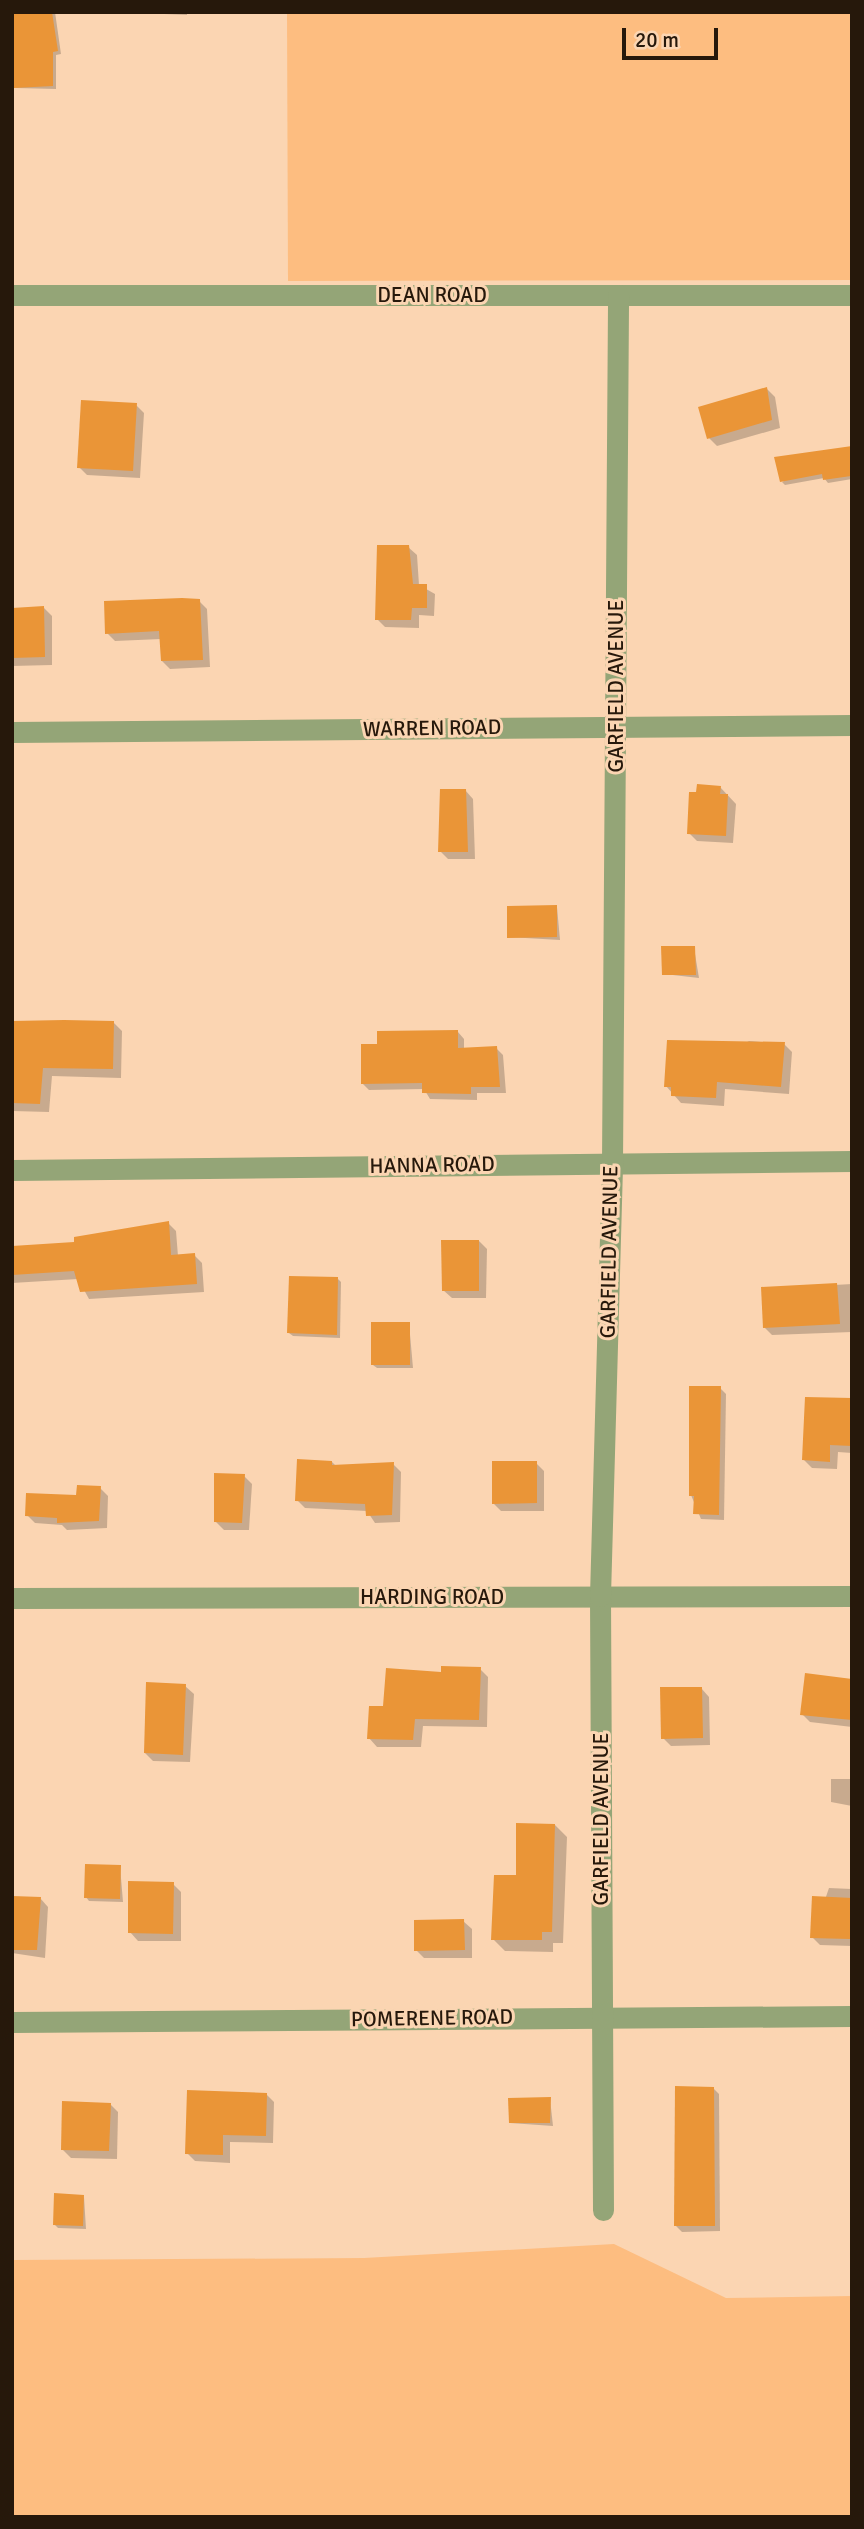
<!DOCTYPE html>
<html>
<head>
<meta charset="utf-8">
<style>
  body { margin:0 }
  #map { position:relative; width:864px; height:2529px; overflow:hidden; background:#fbd5b2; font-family:Signika,sans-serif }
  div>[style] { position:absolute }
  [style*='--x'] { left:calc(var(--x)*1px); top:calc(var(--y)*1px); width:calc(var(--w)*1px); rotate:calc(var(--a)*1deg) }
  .green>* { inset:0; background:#fdbd80 }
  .shadow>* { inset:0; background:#0003 }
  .building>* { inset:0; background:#ea9537 }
  .minor>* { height:21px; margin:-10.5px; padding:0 10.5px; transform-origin:10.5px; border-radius:10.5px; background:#94a577 }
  span { translate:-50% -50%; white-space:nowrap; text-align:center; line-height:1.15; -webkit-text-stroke:6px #fbd5b2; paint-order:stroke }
  .street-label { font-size:21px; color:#26180b }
  .frame { position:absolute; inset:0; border:14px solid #26180b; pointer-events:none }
  .scale { position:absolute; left:622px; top:28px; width:96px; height:32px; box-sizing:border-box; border:4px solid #26180b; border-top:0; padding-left:9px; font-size:21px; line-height:24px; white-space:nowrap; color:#26180b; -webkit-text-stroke:5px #fbd5b2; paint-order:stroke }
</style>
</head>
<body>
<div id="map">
  <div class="green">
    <i style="clip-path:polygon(287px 12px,852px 12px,852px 280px,288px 281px)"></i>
    <i style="clip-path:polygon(614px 2244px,726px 2298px,852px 2296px,852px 2517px,12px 2517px,12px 2260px,364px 2258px)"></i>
  </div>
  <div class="shadow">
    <i style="clip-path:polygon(12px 12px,55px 12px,61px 54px,56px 55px,56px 89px,16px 88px)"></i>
    <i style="clip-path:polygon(162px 12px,187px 12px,187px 15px,164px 14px)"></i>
    <i style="clip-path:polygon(767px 389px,775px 397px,780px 428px,717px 446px,709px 438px)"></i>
    <i style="clip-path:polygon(136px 405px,144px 413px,140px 478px,87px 475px,79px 467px)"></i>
    <i style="clip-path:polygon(852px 447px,852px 479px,828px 483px,824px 478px,785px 485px,782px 482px)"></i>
    <i style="clip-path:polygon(408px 547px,417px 555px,419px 585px,435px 594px,434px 616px,419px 615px,419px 628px,385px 627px,377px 619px)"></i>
    <i style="clip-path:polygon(199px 601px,207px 609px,210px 667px,170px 669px,162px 661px,161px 639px,115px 641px,107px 633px)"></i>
    <i style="clip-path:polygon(44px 608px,52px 616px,52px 665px,12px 666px,12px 609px)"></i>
    <i style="clip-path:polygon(720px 787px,736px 804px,733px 843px,697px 841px,689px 833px)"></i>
    <i style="clip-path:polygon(465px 790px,473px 799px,475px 859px,448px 859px,440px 851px)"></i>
    <i style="clip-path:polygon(557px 907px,560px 940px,508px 937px)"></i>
    <i style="clip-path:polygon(694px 948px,699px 978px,664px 974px)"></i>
    <i style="clip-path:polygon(12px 1022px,113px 1022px,122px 1031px,121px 1078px,52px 1076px,49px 1112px,12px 1111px)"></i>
    <i style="clip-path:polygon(458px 1032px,464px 1039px,464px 1050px,496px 1048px,503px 1055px,506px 1093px,477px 1093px,477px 1100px,430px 1099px,424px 1089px,369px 1090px,362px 1083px)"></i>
    <i style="clip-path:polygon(749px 1041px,784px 1044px,792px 1052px,789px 1094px,725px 1089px,724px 1106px,681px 1103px,666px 1086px)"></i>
    <i style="clip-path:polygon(168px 1223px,176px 1231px,178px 1256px,194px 1255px,202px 1263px,204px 1292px,89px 1299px,78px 1279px,12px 1283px,12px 1247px,76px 1244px)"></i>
    <i style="clip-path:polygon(479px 1241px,487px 1249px,486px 1298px,452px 1298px,443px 1290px)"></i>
    <i style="clip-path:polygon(338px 1279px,341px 1282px,340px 1338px,293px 1336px,289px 1333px)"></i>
    <i style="clip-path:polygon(852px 1284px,852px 1332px,772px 1335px,764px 1327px,763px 1289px)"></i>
    <i style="clip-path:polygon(409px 1323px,413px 1368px,377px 1368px,373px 1365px)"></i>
    <i style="clip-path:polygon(720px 1388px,726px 1394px,724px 1520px,701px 1519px,691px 1495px)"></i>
    <i style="clip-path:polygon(852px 1400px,852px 1453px,838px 1452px,837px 1469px,812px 1468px,804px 1460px)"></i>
    <i style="clip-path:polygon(332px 1462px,336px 1466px,393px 1464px,401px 1472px,400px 1522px,375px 1523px,367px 1511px,305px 1508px,297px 1500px)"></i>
    <i style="clip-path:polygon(536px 1463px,544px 1471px,544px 1511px,501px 1511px,493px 1503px)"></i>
    <i style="clip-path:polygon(244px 1476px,252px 1484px,249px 1530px,224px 1530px,216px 1522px)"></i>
    <i style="clip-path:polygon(100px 1488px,108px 1496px,107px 1528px,67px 1530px,62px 1525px,35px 1523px,27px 1515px)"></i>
    <i style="clip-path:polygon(480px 1669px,488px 1677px,487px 1727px,423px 1726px,421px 1747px,377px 1747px,369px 1738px,443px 1674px)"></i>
    <i style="clip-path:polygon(852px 1680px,852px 1727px,810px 1722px,802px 1714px)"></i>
    <i style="clip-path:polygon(185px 1686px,194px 1694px,190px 1762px,153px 1761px,145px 1753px)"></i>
    <i style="clip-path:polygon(701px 1688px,709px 1697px,710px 1745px,671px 1746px,663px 1738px)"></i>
    <i style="clip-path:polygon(831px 1779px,852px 1779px,852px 1806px,831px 1802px)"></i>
    <i style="clip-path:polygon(555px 1825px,567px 1837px,563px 1943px,553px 1943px,553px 1952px,505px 1951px,493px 1939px,517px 1877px)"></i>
    <i style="clip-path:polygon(120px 1866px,123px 1902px,89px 1901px,86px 1897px)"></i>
    <i style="clip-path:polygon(173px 1884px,181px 1892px,181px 1941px,138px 1941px,130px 1932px)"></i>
    <i style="clip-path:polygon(829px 1888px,852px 1889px,852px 1946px,820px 1945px,812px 1937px)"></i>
    <i style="clip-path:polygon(12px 1898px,40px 1898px,48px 1907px,45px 1958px,12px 1953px)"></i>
    <i style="clip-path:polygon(463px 1921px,472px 1929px,472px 1958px,424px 1958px,416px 1950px)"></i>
    <i style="clip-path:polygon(713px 2088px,719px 2094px,720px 2231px,682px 2232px,676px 2226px)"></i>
    <i style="clip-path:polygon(266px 2094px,274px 2102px,273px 2143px,230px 2142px,230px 2163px,195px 2161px,187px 2153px)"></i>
    <i style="clip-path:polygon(550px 2099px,553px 2126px,510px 2123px)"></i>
    <i style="clip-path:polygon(110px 2104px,118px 2112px,117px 2159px,71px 2158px,63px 2150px)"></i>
    <i style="clip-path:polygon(84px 2197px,86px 2229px,58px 2228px,54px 2224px)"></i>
  </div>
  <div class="building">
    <i style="clip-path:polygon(12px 12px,52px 12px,58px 51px,53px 52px,53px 86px,14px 88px)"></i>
    <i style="clip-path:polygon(767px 387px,772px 420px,707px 439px,698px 407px)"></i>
    <i style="clip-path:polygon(81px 400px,137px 403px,133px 471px,77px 468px)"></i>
    <i style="clip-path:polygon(852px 446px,851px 476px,823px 480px,822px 474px,780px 482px,774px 457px)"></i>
    <i style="clip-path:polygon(377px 545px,409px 545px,413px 584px,427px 584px,427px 608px,412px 608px,411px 620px,375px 620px)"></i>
    <i style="clip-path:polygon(182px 598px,200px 599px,203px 660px,161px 661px,159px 631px,105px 634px,104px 601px)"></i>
    <i style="clip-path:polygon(44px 606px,45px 657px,12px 658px,12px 608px)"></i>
    <i style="clip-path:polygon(697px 784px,721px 786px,720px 794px,728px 794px,726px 836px,687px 834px,689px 792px,696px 792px)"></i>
    <i style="clip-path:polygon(440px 789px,466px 789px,468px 852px,438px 852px)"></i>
    <i style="clip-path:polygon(557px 905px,557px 937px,507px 938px,507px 906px)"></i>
    <i style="clip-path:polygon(661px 946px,695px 946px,696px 975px,662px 975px)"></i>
    <i style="clip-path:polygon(64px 1020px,114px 1021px,113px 1069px,43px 1068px,40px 1104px,12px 1103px,12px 1021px)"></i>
    <i style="clip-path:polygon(458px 1030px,458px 1048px,497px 1046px,500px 1087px,471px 1087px,471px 1094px,422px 1093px,422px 1083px,361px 1084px,361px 1044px,377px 1044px,377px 1031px)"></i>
    <i style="clip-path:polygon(667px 1040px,785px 1042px,781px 1087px,717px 1082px,716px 1098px,671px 1096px,671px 1087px,664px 1087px)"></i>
    <i style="clip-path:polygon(169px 1221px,171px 1255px,195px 1253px,197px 1284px,80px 1292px,74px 1271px,12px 1275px,12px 1246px,74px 1242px,74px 1237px)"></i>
    <i style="clip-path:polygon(441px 1240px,479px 1240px,479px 1291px,442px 1291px)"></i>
    <i style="clip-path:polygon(289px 1276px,338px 1277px,337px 1335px,287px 1333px)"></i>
    <i style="clip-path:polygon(837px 1283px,840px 1324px,763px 1328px,761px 1287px)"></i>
    <i style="clip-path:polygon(371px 1322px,410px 1322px,410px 1365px,371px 1365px)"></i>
    <i style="clip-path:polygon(689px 1386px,721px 1386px,719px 1515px,693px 1514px,694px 1496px,689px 1496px)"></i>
    <i style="clip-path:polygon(805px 1397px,852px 1398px,852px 1446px,830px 1445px,830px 1462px,802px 1460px)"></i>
    <i style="clip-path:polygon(297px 1459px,332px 1461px,332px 1465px,394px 1462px,392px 1515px,366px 1516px,365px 1504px,295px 1501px)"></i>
    <i style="clip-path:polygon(492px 1461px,537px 1461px,537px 1503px,492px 1504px)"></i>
    <i style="clip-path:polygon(214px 1473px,245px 1474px,242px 1523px,214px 1522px)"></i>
    <i style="clip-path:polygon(77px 1485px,101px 1486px,99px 1521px,57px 1523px,57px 1518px,25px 1516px,26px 1493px,76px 1495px)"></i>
    <i style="clip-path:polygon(441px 1666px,481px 1667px,479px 1720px,415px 1719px,413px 1740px,367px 1739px,369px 1706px,383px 1706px,386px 1668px,441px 1672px)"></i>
    <i style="clip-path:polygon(805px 1673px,852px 1679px,852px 1720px,800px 1715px)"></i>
    <i style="clip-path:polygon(146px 1682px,186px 1684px,183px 1755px,144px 1753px)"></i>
    <i style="clip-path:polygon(660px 1687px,702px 1687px,703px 1738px,661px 1739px)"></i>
    <i style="clip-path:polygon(516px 1823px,555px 1824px,552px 1932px,542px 1932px,542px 1940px,491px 1940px,494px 1875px,516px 1875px)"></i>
    <i style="clip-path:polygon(85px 1864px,121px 1865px,120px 1899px,84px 1898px)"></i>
    <i style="clip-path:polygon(128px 1881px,174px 1882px,173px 1934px,128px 1933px)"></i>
    <i style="clip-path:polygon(12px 1896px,41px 1897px,37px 1950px,12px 1950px)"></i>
    <i style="clip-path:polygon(812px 1896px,852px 1898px,850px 1939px,810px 1938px)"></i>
    <i style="clip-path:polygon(464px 1919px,465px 1950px,414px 1951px,414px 1920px)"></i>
    <i style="clip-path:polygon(675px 2086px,714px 2087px,715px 2226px,674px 2226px)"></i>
    <i style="clip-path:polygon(187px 2090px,267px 2093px,266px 2136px,223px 2135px,223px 2155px,185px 2154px)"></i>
    <i style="clip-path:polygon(551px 2097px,550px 2123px,509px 2123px,508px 2098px)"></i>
    <i style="clip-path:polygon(62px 2101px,111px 2103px,109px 2151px,61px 2150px)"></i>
    <i style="clip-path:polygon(54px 2193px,84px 2195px,83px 2226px,53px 2225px)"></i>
  </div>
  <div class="minor">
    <i style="--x:12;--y:295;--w:840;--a:0"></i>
    <i style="--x:12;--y:732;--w:840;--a:-0.48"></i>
    <i style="--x:12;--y:1170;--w:840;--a:-0.61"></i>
    <i style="--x:12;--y:1598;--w:840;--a:-0.14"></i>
    <i style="--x:12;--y:2022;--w:840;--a:-0.41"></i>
    <i style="--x:603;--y:2210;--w:614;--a:-90.28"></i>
    <i style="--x:600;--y:1596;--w:433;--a:-88.4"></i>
    <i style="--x:612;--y:1163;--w:868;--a:-89.6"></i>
  </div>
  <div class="street-label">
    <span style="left:432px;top:295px">DEAN ROAD</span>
    <span style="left:616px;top:686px;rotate:-90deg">GARFIELD AVENUE</span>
    <span style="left:432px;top:728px;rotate:-1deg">WARREN ROAD</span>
    <span style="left:432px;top:1165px;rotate:-1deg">HANNA ROAD</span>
    <span style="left:609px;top:1252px;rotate:-89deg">GARFIELD AVENUE</span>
    <span style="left:432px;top:1597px">HARDING ROAD</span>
    <span style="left:601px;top:1819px;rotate:-90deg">GARFIELD AVENUE</span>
    <span style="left:432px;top:2018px;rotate:-1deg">POMERENE ROAD</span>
  </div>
  <div class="frame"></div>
  <div class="scale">20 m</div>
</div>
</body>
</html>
